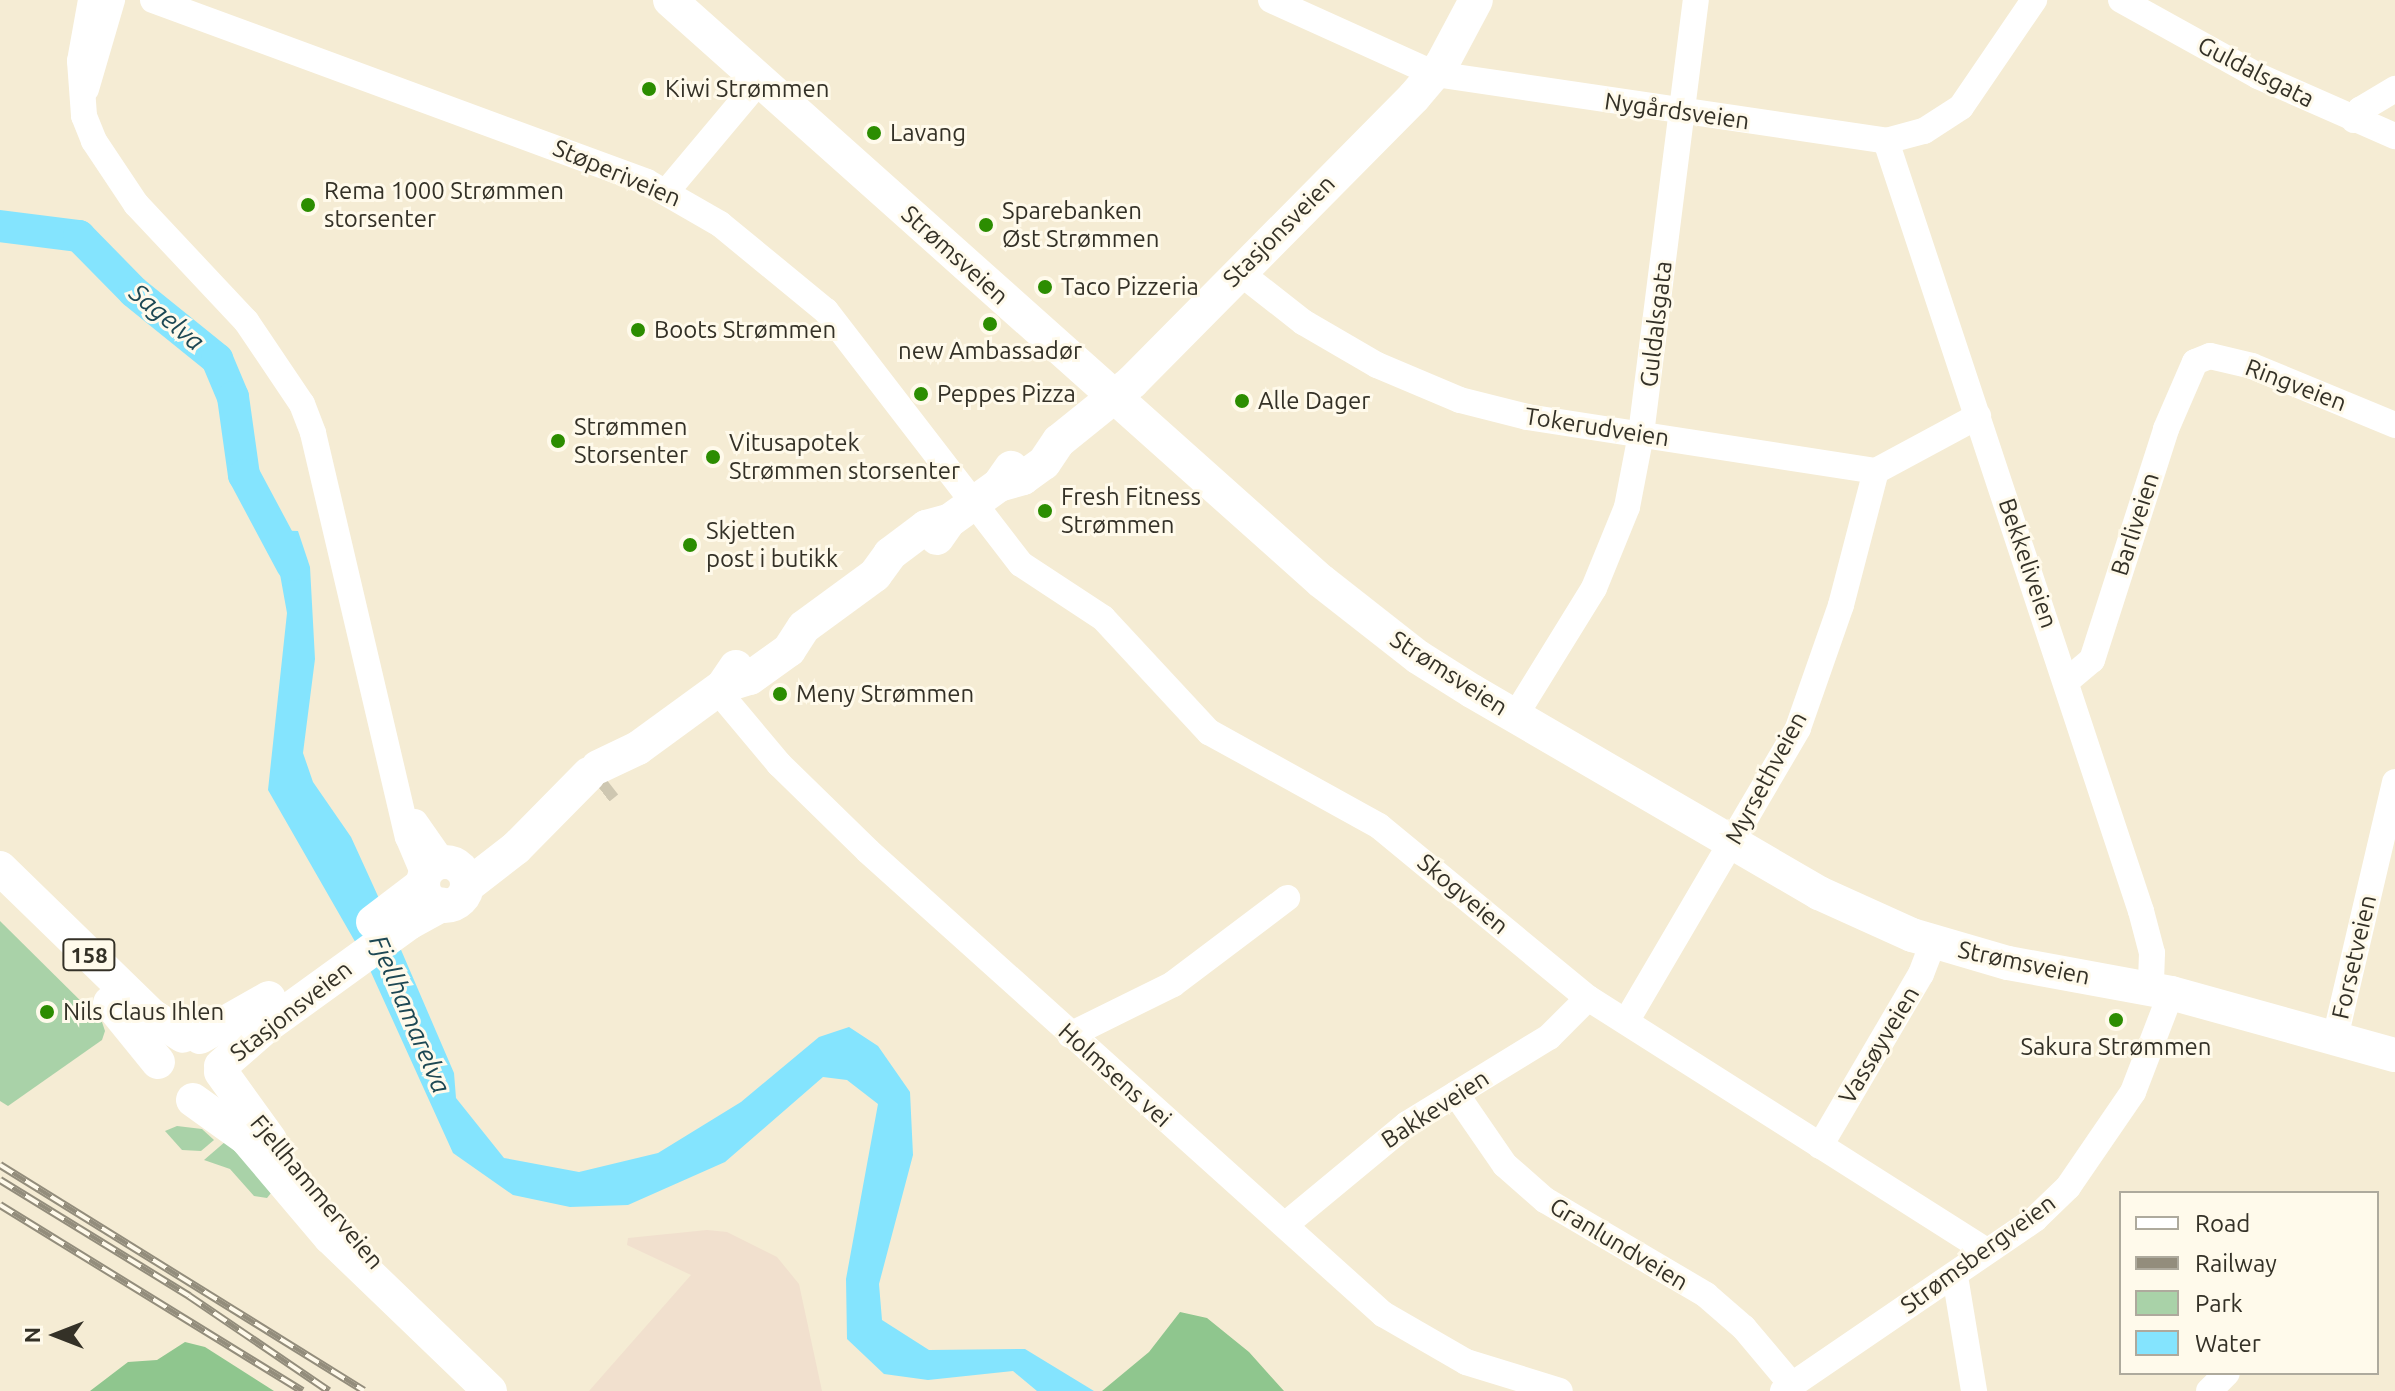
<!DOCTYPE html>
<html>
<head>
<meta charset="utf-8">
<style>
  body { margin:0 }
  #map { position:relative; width:2395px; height:1391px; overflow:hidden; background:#f5ecd4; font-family:Ubuntu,sans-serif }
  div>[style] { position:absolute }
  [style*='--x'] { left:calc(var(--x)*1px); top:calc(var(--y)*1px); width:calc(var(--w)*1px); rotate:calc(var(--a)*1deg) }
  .education>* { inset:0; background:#f1e0ce }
  .green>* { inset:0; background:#a9d2a8 }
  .forest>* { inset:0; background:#8fc68e }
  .water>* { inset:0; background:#84e4fe }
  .river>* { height:32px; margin:-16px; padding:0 16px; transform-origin:16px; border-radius:16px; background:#84e4fe }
  .major-tunnel>* { height:34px; margin-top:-17px; transform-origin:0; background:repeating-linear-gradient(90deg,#cec7b1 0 34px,transparent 0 51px) }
  .minor>* { height:26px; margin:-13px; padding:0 13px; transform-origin:13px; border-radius:13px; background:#fff }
  .major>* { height:34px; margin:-17px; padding:0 17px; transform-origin:17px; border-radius:17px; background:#fff }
  .major>.ring { margin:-17px; padding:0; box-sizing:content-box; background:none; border:34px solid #fff; border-radius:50% }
  .rail>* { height:8px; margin-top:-4px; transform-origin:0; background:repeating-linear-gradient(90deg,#fffaeb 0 15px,#938d7c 0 30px); box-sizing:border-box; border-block:2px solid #938d7c }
  .dots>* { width:22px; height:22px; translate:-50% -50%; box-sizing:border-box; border:4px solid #fffaeb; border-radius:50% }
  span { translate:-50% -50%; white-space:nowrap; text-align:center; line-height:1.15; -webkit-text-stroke:6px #fffaeb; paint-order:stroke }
  .shield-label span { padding:2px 6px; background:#fffaeb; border:2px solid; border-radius:6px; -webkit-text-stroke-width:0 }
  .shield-label { font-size:22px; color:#343127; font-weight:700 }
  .street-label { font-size:24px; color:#343127 }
  .poi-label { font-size:24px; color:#343127 }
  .left { translate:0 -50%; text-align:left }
  .water-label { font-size:26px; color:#1d4854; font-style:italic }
  .legend { position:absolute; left:2119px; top:1191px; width:260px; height:184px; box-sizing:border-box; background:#fffaeb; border:2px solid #aeaa9d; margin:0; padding:10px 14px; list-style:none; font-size:24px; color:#343127 }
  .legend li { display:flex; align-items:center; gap:16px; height:40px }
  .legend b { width:40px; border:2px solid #aeaa9d }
  .north { position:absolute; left:16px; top:1295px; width:80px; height:80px; -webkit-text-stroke:6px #fffaeb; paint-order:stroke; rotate:270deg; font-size:22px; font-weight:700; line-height:32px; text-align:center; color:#343127 }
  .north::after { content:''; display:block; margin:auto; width:28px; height:36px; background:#343127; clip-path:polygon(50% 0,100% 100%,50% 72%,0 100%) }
</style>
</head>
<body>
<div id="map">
  <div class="education">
    <i style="clip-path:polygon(707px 1230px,727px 1232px,777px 1257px,799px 1284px,822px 1391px,589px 1391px,691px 1275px,627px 1245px,628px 1238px)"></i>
  </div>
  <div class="green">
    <i style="clip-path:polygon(0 921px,102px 1022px,105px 1031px,102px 1040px,8px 1106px,0 1101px)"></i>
    <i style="clip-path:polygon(177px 1126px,202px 1129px,214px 1140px,201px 1151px,182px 1150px,165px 1131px)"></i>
    <i style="clip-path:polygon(233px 1135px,271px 1193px,267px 1198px,254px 1196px,230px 1169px,204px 1160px)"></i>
  </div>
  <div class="forest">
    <i style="clip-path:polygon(1180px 1312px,1207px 1318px,1249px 1352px,1284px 1391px,1102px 1391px,1149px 1352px)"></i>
    <i style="clip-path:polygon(185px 1342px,205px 1347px,274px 1391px,90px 1391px,128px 1362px,157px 1360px)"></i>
  </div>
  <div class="water">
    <i style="clip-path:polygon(272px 530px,298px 531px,310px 567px,315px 659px,303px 753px,313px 782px,351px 837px,377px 894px,454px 1073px,456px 1098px,504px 1158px,579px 1172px,658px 1153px,741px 1102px,819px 1037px,849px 1027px,878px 1046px,910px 1092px,913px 1155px,879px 1284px,882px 1320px,929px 1350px,1025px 1349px,1094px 1391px,1037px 1391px,1013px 1371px,928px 1380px,884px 1374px,847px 1339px,846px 1279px,878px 1104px,847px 1080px,823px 1077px,725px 1162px,628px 1205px,570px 1207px,513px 1195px,453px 1153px,365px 959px,268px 790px,287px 613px)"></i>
  </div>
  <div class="river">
    <i style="--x:0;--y:226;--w:80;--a:7.2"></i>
    <i style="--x:79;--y:236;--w:78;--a:45.5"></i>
    <i style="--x:134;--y:292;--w:107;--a:38.9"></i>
    <i style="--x:217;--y:359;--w:41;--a:67.2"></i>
    <i style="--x:233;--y:397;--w:79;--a:82"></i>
    <i style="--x:244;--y:475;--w:102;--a:61.9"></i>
  </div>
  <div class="major-tunnel">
    <i style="--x:599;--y:788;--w:11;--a:-38"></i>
  </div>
  <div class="minor">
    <i style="--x:91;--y:0;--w:62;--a:100.2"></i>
    <i style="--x:80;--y:61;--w:55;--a:85.8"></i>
    <i style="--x:84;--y:116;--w:27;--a:68"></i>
    <i style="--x:94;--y:141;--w:76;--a:56.3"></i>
    <i style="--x:136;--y:204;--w:161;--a:46.8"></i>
    <i style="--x:246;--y:321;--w:100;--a:56"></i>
    <i style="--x:302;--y:404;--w:31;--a:69"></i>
    <i style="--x:313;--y:433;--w:415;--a:76.8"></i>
    <i style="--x:408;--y:837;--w:43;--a:67"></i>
    <i style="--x:153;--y:0;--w:526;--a:20.22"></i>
    <i style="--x:647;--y:182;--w:84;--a:29.9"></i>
    <i style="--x:720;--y:224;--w:137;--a:39.4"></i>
    <i style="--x:826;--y:311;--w:319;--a:52.4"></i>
    <i style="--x:1021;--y:564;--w:98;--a:33.4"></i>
    <i style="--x:1103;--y:618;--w:156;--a:47.1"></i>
    <i style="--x:1209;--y:732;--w:194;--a:28.9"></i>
    <i style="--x:1379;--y:826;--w:271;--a:39.5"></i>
    <i style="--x:1588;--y:998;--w:472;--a:32.4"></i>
    <i style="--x:1271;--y:0;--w:180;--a:24.3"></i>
    <i style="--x:1435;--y:74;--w:456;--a:8.4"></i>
    <i style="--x:1886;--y:141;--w:39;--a:-15"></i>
    <i style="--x:1924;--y:131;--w:44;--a:-33"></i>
    <i style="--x:1961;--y:107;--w:130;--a:-55.7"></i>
    <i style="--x:2121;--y:0;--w:157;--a:29"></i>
    <i style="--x:2258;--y:76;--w:150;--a:23.7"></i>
    <i style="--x:86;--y:89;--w:93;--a:-73.7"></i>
    <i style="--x:2354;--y:120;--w:12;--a:-59"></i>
    <i style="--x:2360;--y:110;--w:41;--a:-31"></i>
    <i style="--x:1886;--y:141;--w:811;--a:71.68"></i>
    <i style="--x:2141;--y:911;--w:43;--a:75.3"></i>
    <i style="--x:2152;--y:953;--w:35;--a:92"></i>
    <i style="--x:667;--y:191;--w:145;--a:-50"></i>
    <i style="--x:1238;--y:271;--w:83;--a:38.1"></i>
    <i style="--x:1303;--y:322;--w:86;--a:30.2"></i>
    <i style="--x:1377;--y:365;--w:90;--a:22.9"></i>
    <i style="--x:1460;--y:400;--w:69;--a:14.2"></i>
    <i style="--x:1527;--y:417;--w:353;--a:8.8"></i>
    <i style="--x:1876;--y:471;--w:116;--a:-28.3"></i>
    <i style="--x:2068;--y:680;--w:31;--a:-40"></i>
    <i style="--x:2092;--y:660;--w:243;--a:-72.2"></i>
    <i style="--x:2166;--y:429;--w:73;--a:-66.6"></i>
    <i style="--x:2195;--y:362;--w:16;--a:-22"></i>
    <i style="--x:2210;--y:356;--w:43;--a:13.4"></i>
    <i style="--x:2252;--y:366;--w:155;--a:22.4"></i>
    <i style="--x:717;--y:690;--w:97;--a:50"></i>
    <i style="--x:779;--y:764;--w:124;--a:44.3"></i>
    <i style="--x:868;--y:851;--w:693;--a:41.96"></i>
    <i style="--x:1383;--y:1314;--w:96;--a:30"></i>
    <i style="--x:1466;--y:1362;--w:98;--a:17.1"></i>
    <i style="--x:1515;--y:716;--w:150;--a:-58.3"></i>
    <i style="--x:1594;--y:588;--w:87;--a:-67.8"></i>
    <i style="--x:1627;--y:507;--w:74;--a:-79.1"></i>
    <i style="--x:1641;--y:434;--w:437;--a:-82.8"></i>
    <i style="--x:415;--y:822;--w:49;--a:55"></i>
    <i style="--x:1627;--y:1020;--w:338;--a:-59.6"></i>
    <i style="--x:1798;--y:728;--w:130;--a:-70.7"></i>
    <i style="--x:1841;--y:605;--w:138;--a:-75.4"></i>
    <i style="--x:1070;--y:1035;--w:115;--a:-26.3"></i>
    <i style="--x:1173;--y:984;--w:143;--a:-37"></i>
    <i style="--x:2335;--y:1038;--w:263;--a:-76.8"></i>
    <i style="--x:1456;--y:1094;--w:86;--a:55.4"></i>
    <i style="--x:1505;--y:1165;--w:53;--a:41.2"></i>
    <i style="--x:1545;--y:1200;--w:187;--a:30.5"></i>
    <i style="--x:1706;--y:1295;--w:50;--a:41"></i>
    <i style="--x:1744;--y:1328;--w:75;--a:49.9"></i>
    <i style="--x:1820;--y:1146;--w:199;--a:-59.6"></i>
    <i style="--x:1921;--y:974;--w:34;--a:-69"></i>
    <i style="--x:1285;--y:1225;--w:158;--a:-39.6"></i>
    <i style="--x:1407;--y:1124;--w:167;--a:-31.5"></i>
    <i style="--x:1549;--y:1037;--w:55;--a:-45"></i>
    <i style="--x:1955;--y:1276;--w:117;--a:80.6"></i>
    <i style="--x:1783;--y:1391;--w:305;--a:-34.3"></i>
    <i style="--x:2035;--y:1219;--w:46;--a:-44.1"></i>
    <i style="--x:2068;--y:1187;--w:115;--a:-55.6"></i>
    <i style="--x:2133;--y:1092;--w:106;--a:-69"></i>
    <i style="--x:2209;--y:1391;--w:25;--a:-45"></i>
  </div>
  <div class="major">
    <i style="--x:670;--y:0;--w:873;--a:41.75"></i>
    <i style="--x:1321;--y:581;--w:123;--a:38.1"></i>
    <i style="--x:1418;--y:657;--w:64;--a:32.2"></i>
    <i style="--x:1472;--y:691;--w:402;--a:30.2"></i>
    <i style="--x:1819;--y:893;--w:102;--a:24.3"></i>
    <i style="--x:1912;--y:935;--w:100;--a:16.3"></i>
    <i style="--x:2008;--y:963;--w:166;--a:10.4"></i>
    <i style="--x:2171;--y:993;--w:232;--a:15.5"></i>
    <i style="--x:999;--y:485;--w:25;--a:-16"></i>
    <i style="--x:1023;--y:478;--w:26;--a:-36"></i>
    <i style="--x:1044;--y:463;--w:27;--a:-56"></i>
    <i style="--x:1059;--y:441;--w:94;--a:-38.9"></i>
    <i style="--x:1132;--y:382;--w:401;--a:-45.3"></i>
    <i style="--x:1414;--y:97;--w:43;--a:-49.7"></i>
    <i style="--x:1442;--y:64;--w:72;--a:-62"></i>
    <i style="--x:937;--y:538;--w:21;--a:-55"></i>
    <i style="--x:949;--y:521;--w:62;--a:-35.8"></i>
    <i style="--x:999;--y:485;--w:21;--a:-55"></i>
    <i style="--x:723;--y:686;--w:28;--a:-17"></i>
    <i style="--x:750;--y:678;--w:48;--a:-35.7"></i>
    <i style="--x:789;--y:650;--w:27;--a:-57"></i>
    <i style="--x:804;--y:627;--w:88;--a:-36.2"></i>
    <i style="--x:875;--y:575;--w:26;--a:-54"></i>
    <i style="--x:890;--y:554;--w:45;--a:-36.9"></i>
    <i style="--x:926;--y:527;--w:24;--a:-15"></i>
    <i style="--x:598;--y:767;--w:44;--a:-25.4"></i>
    <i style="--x:638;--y:748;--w:105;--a:-36.1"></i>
    <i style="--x:723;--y:686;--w:23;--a:-56"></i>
    <i class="ring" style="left:423px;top:862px;width:10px;height:10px"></i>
    <i style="--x:0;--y:868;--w:211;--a:44.2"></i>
    <i style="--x:151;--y:1015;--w:38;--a:33"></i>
    <i style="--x:467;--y:886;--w:62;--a:-37.8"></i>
    <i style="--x:516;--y:848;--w:104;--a:-45.4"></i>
    <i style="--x:373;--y:922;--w:63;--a:-37.2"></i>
    <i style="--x:110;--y:1003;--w:76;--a:50.9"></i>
    <i style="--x:200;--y:1037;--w:79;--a:-29.5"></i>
    <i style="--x:221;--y:1066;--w:62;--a:-41.1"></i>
    <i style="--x:268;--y:1025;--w:174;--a:-35.9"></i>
    <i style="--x:409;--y:923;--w:38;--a:-29"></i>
    <i style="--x:221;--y:1072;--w:84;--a:54.2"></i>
    <i style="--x:193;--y:1100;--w:65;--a:35.6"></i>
    <i style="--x:246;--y:1138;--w:130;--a:49.7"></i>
    <i style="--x:330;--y:1237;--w:222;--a:43.9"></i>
  </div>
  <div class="rail">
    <i style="--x:0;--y:1165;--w:428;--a:31.8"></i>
    <i style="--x:0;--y:1180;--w:222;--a:31.5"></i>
    <i style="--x:189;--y:1296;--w:169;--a:34.2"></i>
    <i style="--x:0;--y:1205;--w:355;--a:31.6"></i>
  </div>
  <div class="dots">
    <i style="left:649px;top:89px;background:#2c8d01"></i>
    <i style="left:874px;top:133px;background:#2c8d01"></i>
    <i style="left:308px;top:205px;background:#2c8d01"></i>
    <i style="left:986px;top:225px;background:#2c8d01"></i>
    <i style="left:1045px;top:287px;background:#2c8d01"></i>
    <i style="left:990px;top:324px;background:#2c8d01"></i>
    <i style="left:638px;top:330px;background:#2c8d01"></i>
    <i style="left:921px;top:394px;background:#2c8d01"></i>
    <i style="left:1242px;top:401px;background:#2c8d01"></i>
    <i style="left:558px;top:441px;background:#2c8d01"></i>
    <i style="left:713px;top:457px;background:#2c8d01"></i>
    <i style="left:1045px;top:511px;background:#2c8d01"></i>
    <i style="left:690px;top:545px;background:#2c8d01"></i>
    <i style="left:780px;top:694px;background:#2c8d01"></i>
    <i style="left:47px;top:1012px;background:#2c8d01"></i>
    <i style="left:2116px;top:1020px;background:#2c8d01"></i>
  </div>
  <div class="shield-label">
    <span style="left:89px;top:955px">158</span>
  </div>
  <div class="street-label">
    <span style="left:2256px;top:72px;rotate:27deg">Guldalsgata</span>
    <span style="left:1677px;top:111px;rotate:8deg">Nygårdsveien</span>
    <span style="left:617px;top:173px;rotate:23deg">Støperiveien</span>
    <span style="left:1279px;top:231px;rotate:-45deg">Stasjonsveien</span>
    <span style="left:955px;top:255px;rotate:42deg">Strømsveien</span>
    <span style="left:1656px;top:324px;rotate:-83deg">Guldalsgata</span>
    <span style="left:2296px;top:385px;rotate:21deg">Ringveien</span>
    <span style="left:1597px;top:427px;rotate:9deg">Tokerudveien</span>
    <span style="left:2135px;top:524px;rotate:-72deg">Barliveien</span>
    <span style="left:2028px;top:563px;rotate:71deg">Bekkeliveien</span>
    <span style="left:1449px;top:673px;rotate:33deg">Strømsveien</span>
    <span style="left:1766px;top:778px;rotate:-62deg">Myrsethveien</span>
    <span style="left:1463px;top:894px;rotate:40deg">Skogveien</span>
    <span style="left:2354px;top:957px;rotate:-77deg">Forsetveien</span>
    <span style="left:2024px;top:963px;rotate:12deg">Strømsveien</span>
    <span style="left:291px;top:1011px;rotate:-38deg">Stasjonsveien</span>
    <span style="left:1879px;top:1045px;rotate:-59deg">Vassøyveien</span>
    <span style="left:1115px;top:1075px;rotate:42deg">Holmsens vei</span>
    <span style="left:1435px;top:1109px;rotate:-33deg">Bakkeveien</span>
    <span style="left:317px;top:1192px;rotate:50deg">Fjellhammerveien</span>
    <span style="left:1619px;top:1244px;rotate:31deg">Granlundveien</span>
    <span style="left:1978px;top:1254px;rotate:-36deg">Strømsbergveien</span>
  </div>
  <div class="poi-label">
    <span class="left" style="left:665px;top:89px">Kiwi Strømmen</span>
    <span class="left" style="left:890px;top:133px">Lavang</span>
    <span class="left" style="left:324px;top:205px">Rema 1000 Strømmen<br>storsenter</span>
    <span class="left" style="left:1002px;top:225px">Sparebanken<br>Øst Strømmen</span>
    <span class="left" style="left:1061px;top:287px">Taco Pizzeria</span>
    <span class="left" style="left:654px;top:330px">Boots Strømmen</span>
    <span style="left:990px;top:351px">new Ambassadør</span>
    <span class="left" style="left:937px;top:394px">Peppes Pizza</span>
    <span class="left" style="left:1258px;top:401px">Alle Dager</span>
    <span class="left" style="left:574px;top:441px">Strømmen<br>Storsenter</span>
    <span class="left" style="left:729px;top:457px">Vitusapotek<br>Strømmen storsenter</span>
    <span class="left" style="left:1061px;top:511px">Fresh Fitness<br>Strømmen</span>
    <span class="left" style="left:706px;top:545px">Skjetten<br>post i butikk</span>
    <span class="left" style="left:796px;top:694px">Meny Strømmen</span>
    <span class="left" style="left:63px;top:1012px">Nils Claus Ihlen</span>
    <span style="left:2116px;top:1047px">Sakura Strømmen</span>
  </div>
  <div class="water-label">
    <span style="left:167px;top:317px;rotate:40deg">Sagelva</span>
    <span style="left:410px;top:1014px;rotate:67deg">Fjellhamarelva</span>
  </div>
  <ul class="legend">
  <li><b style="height:10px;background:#fff"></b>Road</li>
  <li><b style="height:10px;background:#938d7c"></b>Railway</li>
  <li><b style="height:22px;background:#a9d2a8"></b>Park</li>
  <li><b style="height:22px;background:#84e4fe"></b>Water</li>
  </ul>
  <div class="north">N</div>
</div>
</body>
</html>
